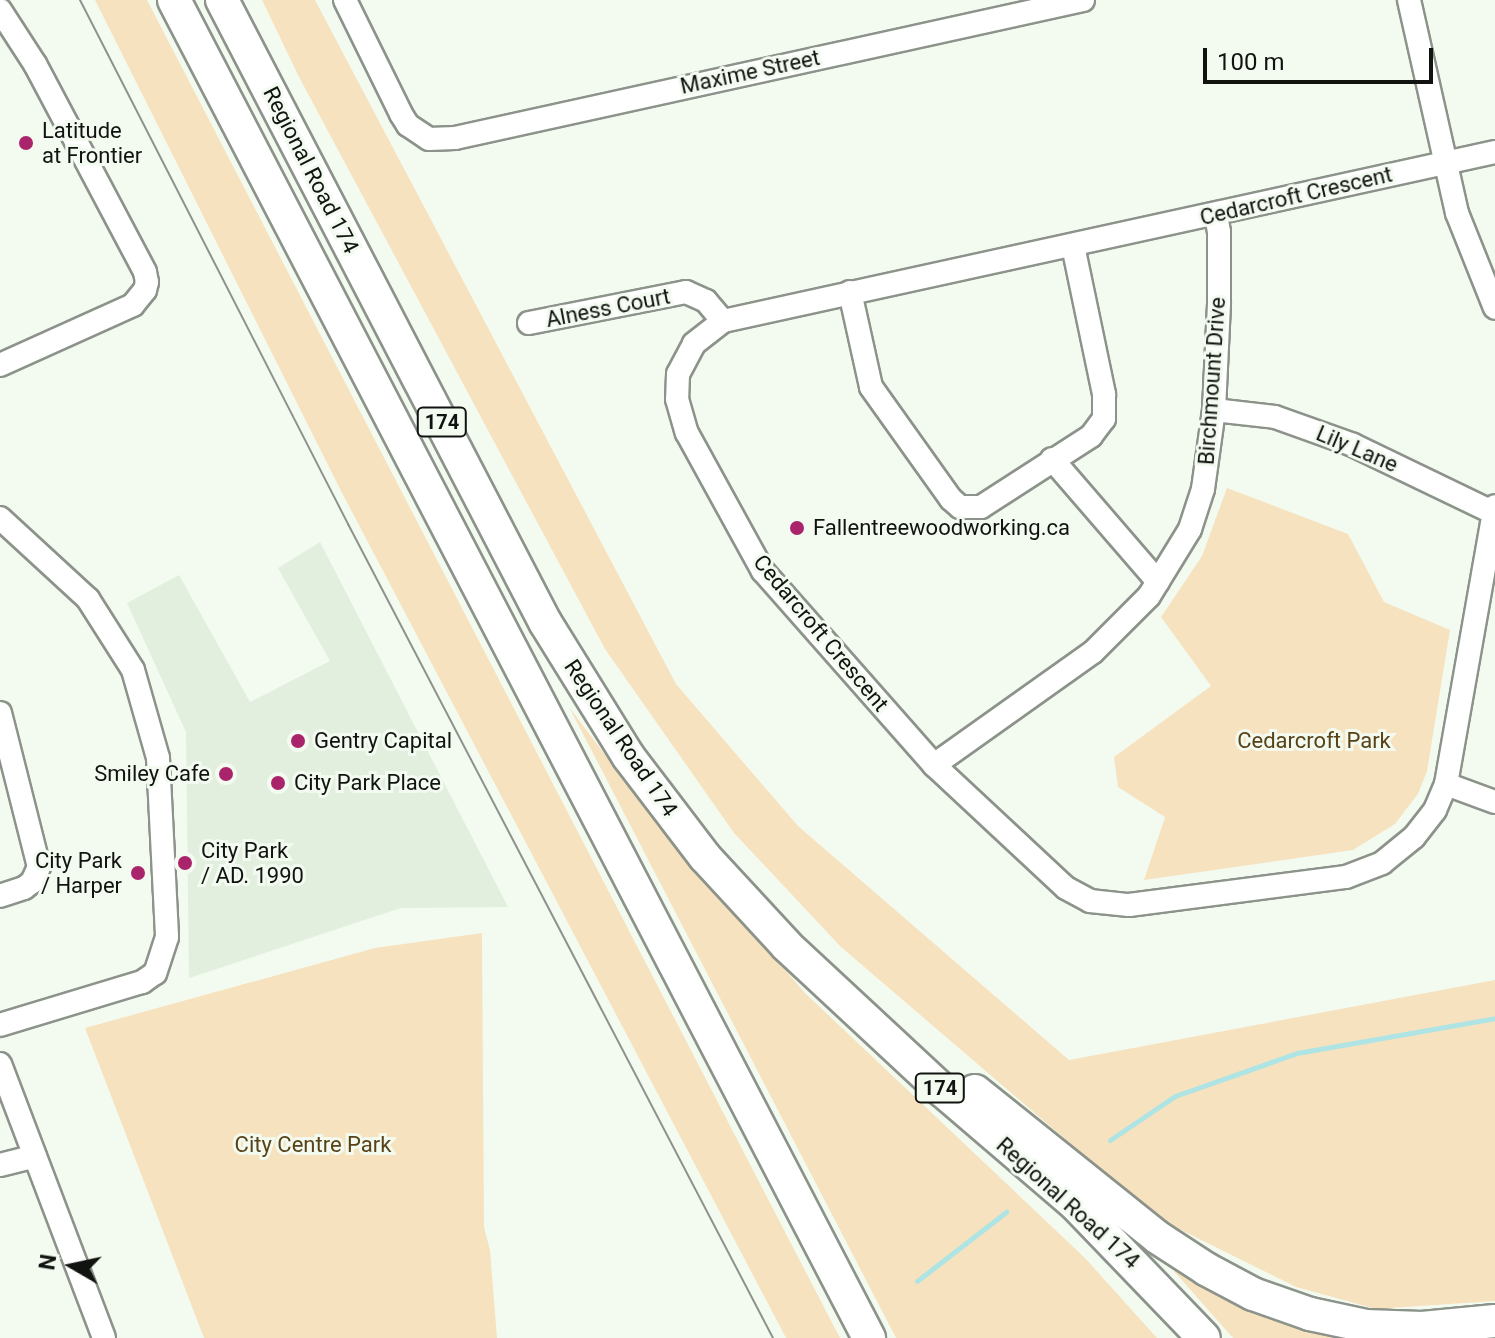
<!DOCTYPE html>
<html>
<head>
<meta charset="utf-8">
<style>
  body { margin:0 }
  #map { position:relative; width:1495px; height:1338px; overflow:hidden; background:#f3fbf1; font-family:Roboto,sans-serif }
  div>[style] { position:absolute }
  [style*='--x'] { left:calc(var(--x)*1px); top:calc(var(--y)*1px); width:calc(var(--w)*1px); rotate:calc(var(--a)*1deg) }
  .built>* { inset:0; background:#e2eede }
  .green>* { inset:0; background:#f7e2bf }
  .stream>* { height:5px; margin:-2.5px; padding:0 2.5px; transform-origin:2.5px; border-radius:2.5px; background:#afe4e4 }
  .roads { filter:drop-shadow(2px 0 #8c938a) drop-shadow(-2px 0 #8c938a) drop-shadow(0 2px #8c938a) drop-shadow(0 -2px #8c938a) }
  .minor>* { height:22px; margin:-11px; padding:0 11px; transform-origin:11px; border-radius:11px; background:#fff }
  .highway>* { height:32px; margin:-16px; padding:0 16px; transform-origin:16px; border-radius:16px; background:#fff }
  .tram>* { height:2px; margin:-1px; padding:0 1px; transform-origin:1px; border-radius:1px; background:#8d928c }
  .dots>* { width:22px; height:22px; translate:-50% -50%; box-sizing:border-box; border:4px solid #f3fbf1; border-radius:50% }
  span { translate:-50% -50%; white-space:nowrap; text-align:center; line-height:1.15; -webkit-text-stroke:6px #f3fbf1; paint-order:stroke }
  .shield-label span { padding:2px 6px; background:#f3fbf1; border:2px solid; border-radius:6px; -webkit-text-stroke-width:0 }
  .shield-label { font-size:20px; color:#111310; font-weight:700 }
  .street-label { font-size:22px; color:#111310 }
  .poi-label { font-size:22px; color:#111310 }
  .left { translate:0 -50%; text-align:left }
  .right { translate:-100% -50%; text-align:right }
  .park-label { font-size:22px; color:#594216 }
  .north { position:absolute; left:32px; top:1226px; width:80px; height:80px; -webkit-text-stroke:6px #f3fbf1; paint-order:stroke; rotate:279deg; font-size:22px; font-weight:700; line-height:32px; text-align:center; color:#111310 }
  .north::after { content:''; display:block; margin:auto; width:28px; height:36px; background:#111310; clip-path:polygon(50% 0,100% 100%,50% 72%,0 100%) }
  .scale { position:absolute; left:1203px; top:48px; width:230px; height:36px; box-sizing:border-box; border:4px solid #111310; border-top:0; padding-left:10px; font-size:24px; line-height:28px; white-space:nowrap; color:#111310; -webkit-text-stroke:6px #f3fbf1; paint-order:stroke }
</style>
</head>
<body>
<div id="map">
  <div class="built">
    <i style="clip-path:polygon(320px 542px,508px 907px,401px 908px,189px 978px,186px 732px,127px 603px,179px 575px,250px 702px,330px 661px,278px 568px)"></i>
  </div>
  <div class="green">
    <i style="clip-path:polygon(95px 0,147px 0,840px 1338px,786px 1338px,341px 491px)"></i>
    <i style="clip-path:polygon(262px 0,315px 0,676px 684px,798px 826px,1069px 1060px,1495px 980px,1495px 1301px,1376px 1309px,1296px 1287px,1157px 1218px,841px 947px,734px 833px,605px 649px,299px 77px)"></i>
    <i style="clip-path:polygon(1227px 488px,1348px 534px,1384px 602px,1450px 630px,1427px 771px,1418px 794px,1395px 824px,1353px 850px,1144px 880px,1165px 817px,1118px 787px,1114px 757px,1211px 686px,1161px 617px,1202px 556px)"></i>
    <i style="clip-path:polygon(569px 707px,643px 805px,805px 993px,1085px 1258px,1157px 1338px,896px 1338px)"></i>
    <i style="clip-path:polygon(482px 933px,484px 1227px,490px 1250px,497px 1338px,204px 1338px,85px 1028px,375px 948px)"></i>
    <i style="clip-path:polygon(1164px 1260px,1241px 1301px,1351px 1338px,1233px 1338px)"></i>
  </div>
  <div class="stream">
    <i style="--x:1110;--y:1140;--w:78;--a:-34.1"></i>
    <i style="--x:1175;--y:1096;--w:129;--a:-19.4"></i>
    <i style="--x:1297;--y:1053;--w:201;--a:-10"></i>
    <i style="--x:917;--y:1281;--w:113;--a:-37.8"></i>
  </div>
  <div class="roads">
    <div class="minor">
      <i style="--x:345;--y:0;--w:127;--a:63.8"></i>
      <i style="--x:401;--y:114;--w:13;--a:58"></i>
      <i style="--x:408;--y:125;--w:25;--a:34"></i>
      <i style="--x:429;--y:139;--w:26;--a:-2"></i>
      <i style="--x:455;--y:138;--w:643;--a:-12.39"></i>
      <i style="--x:1409;--y:0;--w:218;--a:77.3"></i>
      <i style="--x:1457;--y:213;--w:102;--a:68.2"></i>
      <i style="--x:0;--y:10;--w:64;--a:57.1"></i>
      <i style="--x:35;--y:64;--w:235;--a:62.1"></i>
      <i style="--x:145;--y:272;--w:10;--a:79"></i>
      <i style="--x:147;--y:282;--w:8;--a:104"></i>
      <i style="--x:145;--y:290;--w:19;--a:129"></i>
      <i style="--x:133;--y:305;--w:146;--a:155.7"></i>
      <i style="--x:1495;--y:152;--w:790;--a:167.65"></i>
      <i style="--x:723;--y:321;--w:37;--a:142"></i>
      <i style="--x:694;--y:344;--w:34;--a:118"></i>
      <i style="--x:678;--y:374;--w:25;--a:92"></i>
      <i style="--x:677;--y:399;--w:35;--a:74"></i>
      <i style="--x:687;--y:433;--w:158;--a:61.2"></i>
      <i style="--x:763;--y:571;--w:259;--a:48.6"></i>
      <i style="--x:934;--y:765;--w:180;--a:43"></i>
      <i style="--x:1066;--y:888;--w:27;--a:28"></i>
      <i style="--x:1090;--y:901;--w:39;--a:6"></i>
      <i style="--x:1129;--y:905;--w:219;--a:-7.4"></i>
      <i style="--x:1346;--y:877;--w:39;--a:-21"></i>
      <i style="--x:1382;--y:863;--w:41;--a:-39.1"></i>
      <i style="--x:1414;--y:837;--w:34;--a:-52"></i>
      <i style="--x:1435;--y:810;--w:28;--a:-67"></i>
      <i style="--x:1446;--y:784;--w:282;--a:-80"></i>
      <i style="--x:850;--y:292;--w:97;--a:77.5"></i>
      <i style="--x:871;--y:387;--w:138;--a:54.5"></i>
      <i style="--x:951;--y:499;--w:12;--a:42"></i>
      <i style="--x:960;--y:507;--w:21;--a:0"></i>
      <i style="--x:981;--y:507;--w:131;--a:-32.8"></i>
      <i style="--x:1091;--y:436;--w:21;--a:-53"></i>
      <i style="--x:1104;--y:419;--w:25;--a:-90"></i>
      <i style="--x:1104;--y:394;--w:152;--a:-101.8"></i>
      <i style="--x:529;--y:323;--w:160;--a:-11.2"></i>
      <i style="--x:686;--y:292;--w:22;--a:24"></i>
      <i style="--x:706;--y:301;--w:26;--a:50"></i>
      <i style="--x:1214;--y:410;--w:61;--a:6.5"></i>
      <i style="--x:1275;--y:417;--w:83;--a:19.7"></i>
      <i style="--x:1353;--y:445;--w:154;--a:25.7"></i>
      <i style="--x:1052;--y:459;--w:162;--a:49.2"></i>
      <i style="--x:0;--y:518;--w:120;--a:42.6"></i>
      <i style="--x:88;--y:599;--w:84;--a:57.6"></i>
      <i style="--x:133;--y:670;--w:91;--a:74.1"></i>
      <i style="--x:158;--y:758;--w:179;--a:87.1"></i>
      <i style="--x:167;--y:937;--w:38;--a:108"></i>
      <i style="--x:155;--y:973;--w:16;--a:145"></i>
      <i style="--x:142;--y:982;--w:148;--a:163.2"></i>
      <i style="--x:0;--y:713;--w:159;--a:75.8"></i>
      <i style="--x:39;--y:867;--w:17;--a:115"></i>
      <i style="--x:32;--y:882;--w:10;--a:143"></i>
      <i style="--x:24;--y:888;--w:25;--a:162"></i>
      <i style="--x:934;--y:765;--w:195;--a:-35.4"></i>
      <i style="--x:1093;--y:652;--w:79;--a:-45"></i>
      <i style="--x:1149;--y:596;--w:79;--a:-58.5"></i>
      <i style="--x:1190;--y:529;--w:42;--a:-72"></i>
      <i style="--x:1203;--y:489;--w:80;--a:-82.1"></i>
      <i style="--x:1214;--y:410;--w:108;--a:-87.3"></i>
      <i style="--x:1219;--y:302;--w:70;--a:-90"></i>
      <i style="--x:1219;--y:232;--w:17;--a:-100"></i>
      <i style="--x:1446;--y:784;--w:52;--a:20.2"></i>
      <i style="--x:0;--y:1064;--w:293;--a:69.2"></i>
      <i style="--x:0;--y:1165;--w:36;--a:-14"></i>
    </div>
    <div class="highway">
      <i style="--x:174;--y:0;--w:1508;--a:62.55"></i>
      <i style="--x:222;--y:0;--w:701;--a:62.56"></i>
      <i style="--x:545;--y:622;--w:158;--a:58.2"></i>
      <i style="--x:628;--y:756;--w:127;--a:52.7"></i>
      <i style="--x:705;--y:857;--w:121;--a:47.3"></i>
      <i style="--x:787;--y:946;--w:212;--a:42.9"></i>
      <i style="--x:942;--y:1090;--w:174;--a:40.6"></i>
      <i style="--x:1074;--y:1203;--w:187;--a:46.1"></i>
      <i style="--x:975;--y:1091;--w:233;--a:38.7"></i>
      <i style="--x:1157;--y:1237;--w:59;--a:33.1"></i>
      <i style="--x:1206;--y:1269;--w:53;--a:28"></i>
      <i style="--x:1253;--y:1294;--w:60;--a:19.3"></i>
      <i style="--x:1310;--y:1314;--w:57;--a:12.1"></i>
      <i style="--x:1366;--y:1326;--w:56;--a:2"></i>
      <i style="--x:1422;--y:1328;--w:73;--a:-5.5"></i>
    </div>
  </div>
  <div class="tram">
    <i style="--x:80;--y:0;--w:589;--a:62.91"></i>
    <i style="--x:348;--y:524;--w:918;--a:62.43"></i>
  </div>
  <div class="dots">
    <i style="left:26px;top:143px;background:#aa246c"></i>
    <i style="left:797px;top:528px;background:#aa246c"></i>
    <i style="left:298px;top:741px;background:#aa246c"></i>
    <i style="left:226px;top:774px;background:#aa246c"></i>
    <i style="left:278px;top:783px;background:#aa246c"></i>
    <i style="left:185px;top:863px;background:#aa246c"></i>
    <i style="left:138px;top:873px;background:#aa246c"></i>
  </div>
  <div class="shield-label">
    <span style="left:442px;top:422px">174</span>
    <span style="left:940px;top:1088px">174</span>
  </div>
  <div class="street-label">
    <span style="left:750px;top:72px;rotate:-12deg">Maxime Street</span>
    <span style="left:311px;top:170px;rotate:63deg">Regional Road 174</span>
    <span style="left:1296px;top:196px;rotate:-13deg">Cedarcroft Crescent</span>
    <span style="left:608px;top:308px;rotate:-11deg">Alness Court</span>
    <span style="left:1212px;top:381px;rotate:-86deg">Birchmount Drive</span>
    <span style="left:1357px;top:449px;rotate:23deg">Lily Lane</span>
    <span style="left:821px;top:633px;rotate:50deg">Cedarcroft Crescent</span>
    <span style="left:621px;top:738px;rotate:56deg">Regional Road 174</span>
    <span style="left:1068px;top:1203px;rotate:42deg">Regional Road 174</span>
  </div>
  <div class="poi-label">
    <span class="left" style="left:42px;top:143px">Latitude<br>at Frontier</span>
    <span class="left" style="left:813px;top:528px">Fallentreewoodworking.ca</span>
    <span class="left" style="left:314px;top:741px">Gentry Capital</span>
    <span class="right" style="left:210px;top:774px">Smiley Cafe</span>
    <span class="left" style="left:294px;top:783px">City Park Place</span>
    <span class="left" style="left:201px;top:863px">City Park<br>/ AD. 1990</span>
    <span class="right" style="left:122px;top:873px">City Park<br>/ Harper</span>
  </div>
  <div class="park-label">
    <span style="left:1314px;top:741px">Cedarcroft Park</span>
    <span style="left:313px;top:1145px">City Centre Park</span>
  </div>
  <div class="north">N</div>
  <div class="scale">100 m</div>
</div>
</body>
</html>
